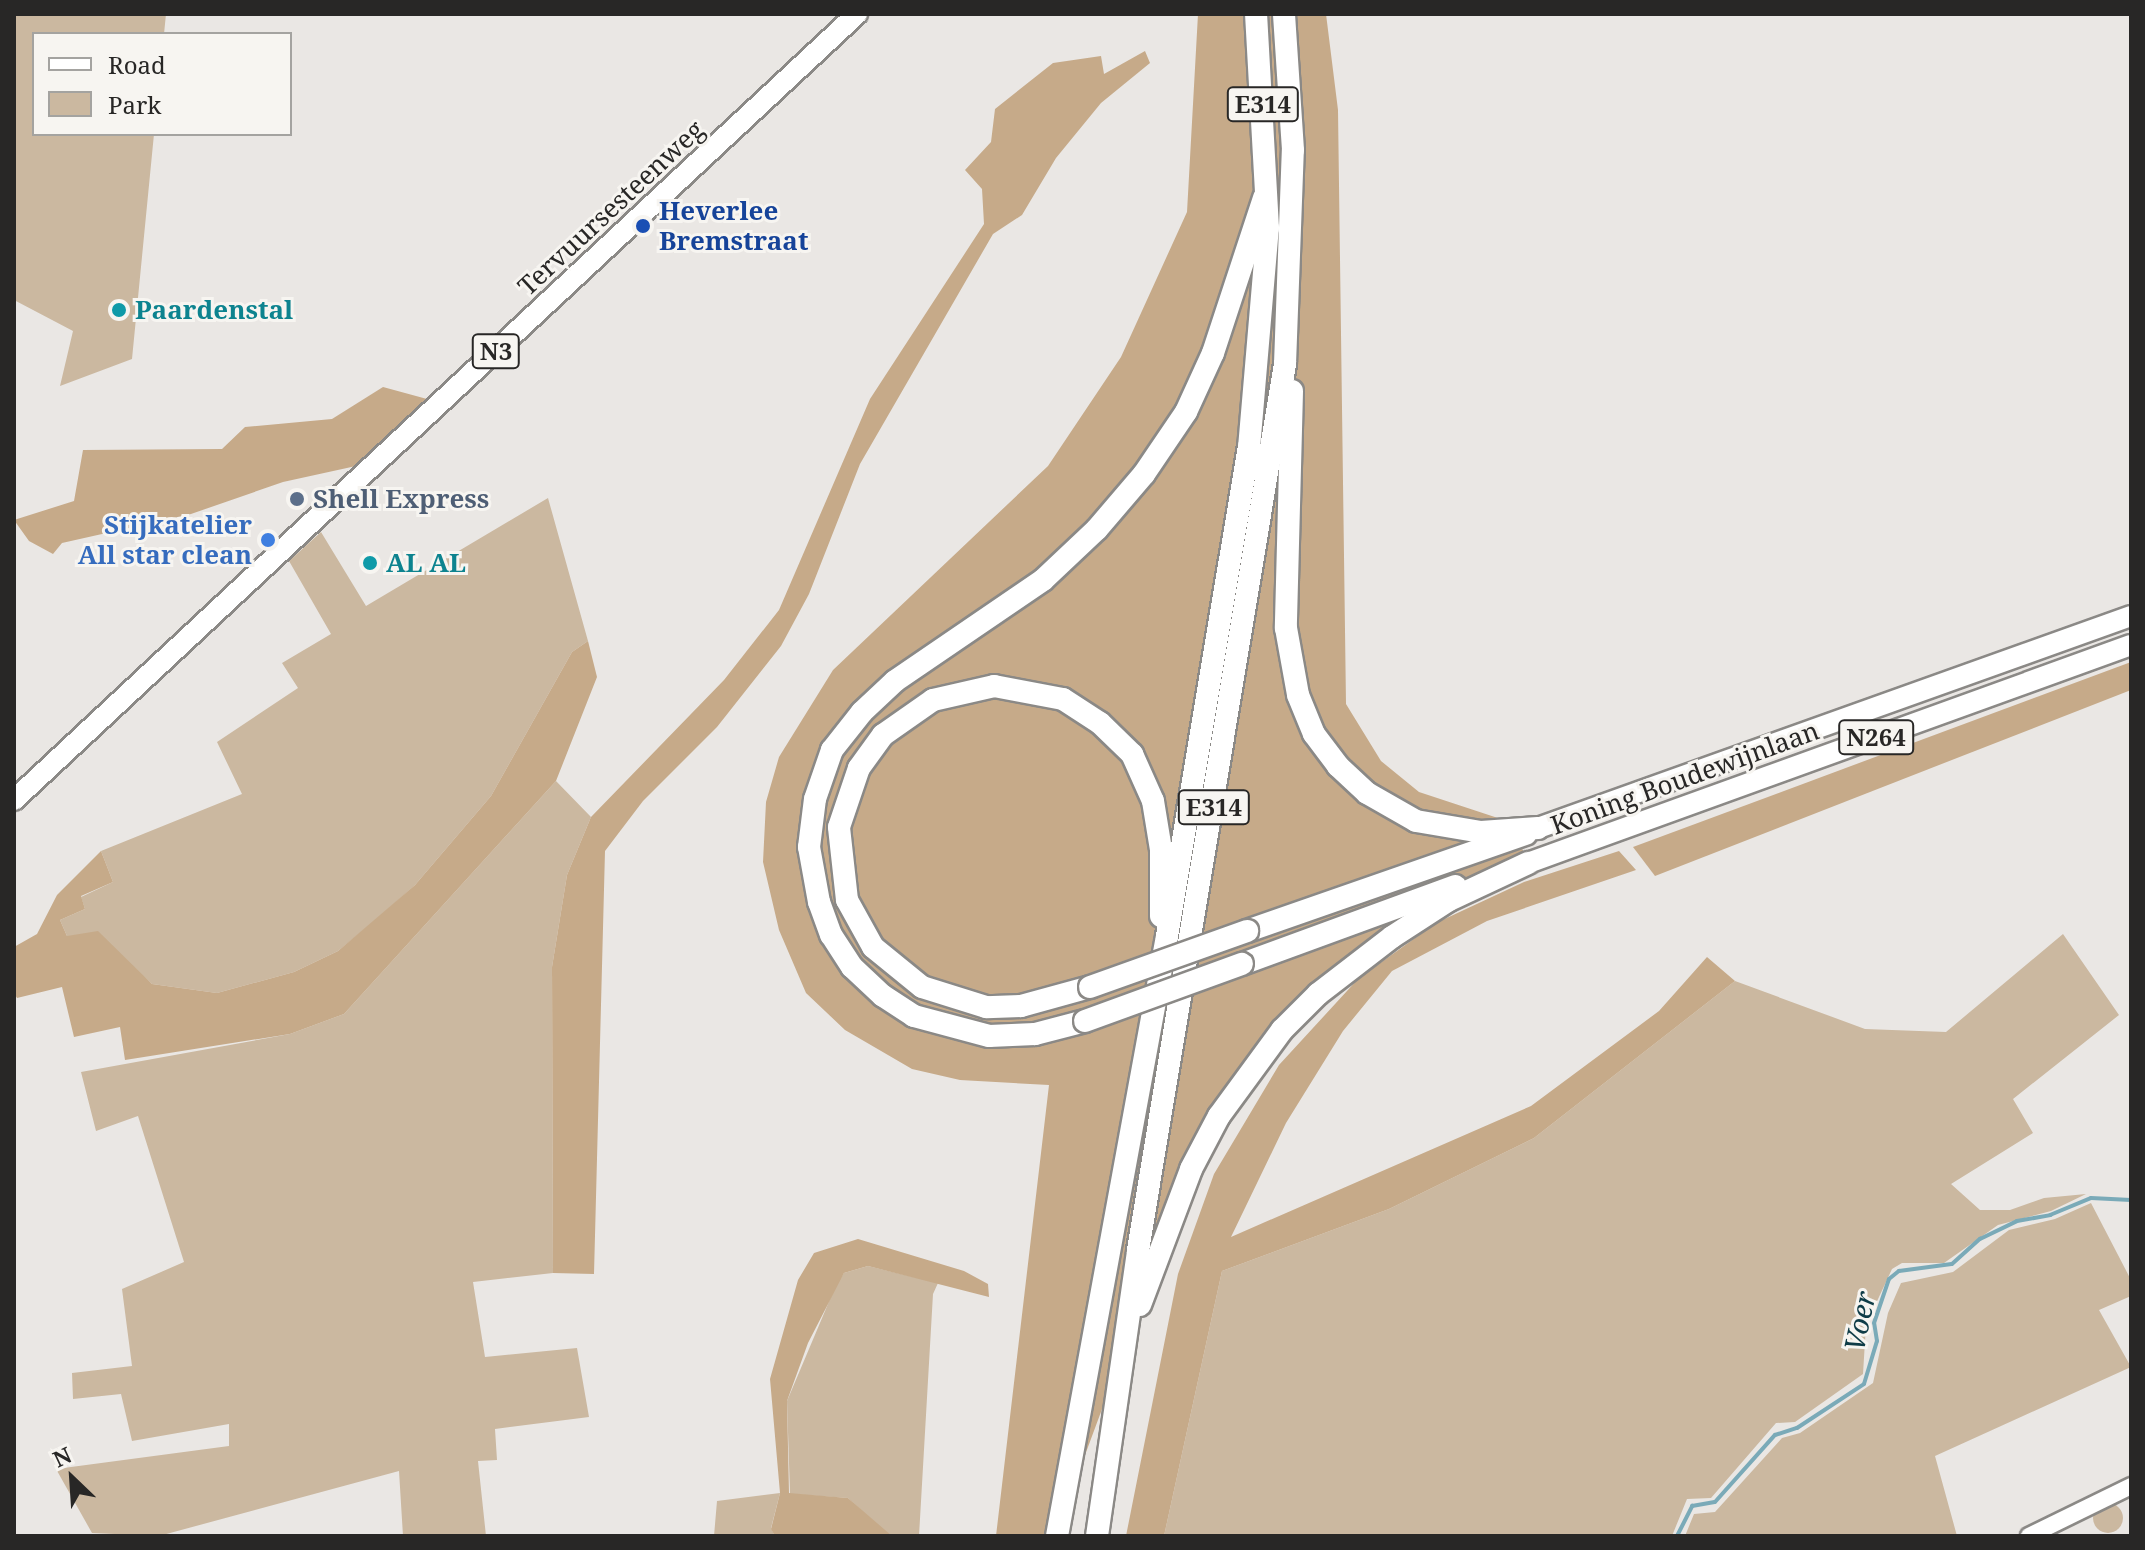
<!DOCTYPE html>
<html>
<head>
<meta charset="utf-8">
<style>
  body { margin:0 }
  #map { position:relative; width:2145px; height:1550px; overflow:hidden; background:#eae7e4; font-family:"Noto Serif",serif }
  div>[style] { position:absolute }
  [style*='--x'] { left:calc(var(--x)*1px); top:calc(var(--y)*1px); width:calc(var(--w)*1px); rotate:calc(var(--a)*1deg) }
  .green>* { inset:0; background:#cbb8a0 }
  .round { border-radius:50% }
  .forest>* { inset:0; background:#c6aa89 }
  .stream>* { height:4px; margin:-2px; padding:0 2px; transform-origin:2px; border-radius:2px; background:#7aaab8 }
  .roads { filter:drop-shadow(2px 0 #8b8986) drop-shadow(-2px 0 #8b8986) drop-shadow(0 2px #8b8986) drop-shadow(0 -2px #8b8986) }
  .tertiary>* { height:16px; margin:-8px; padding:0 8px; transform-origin:8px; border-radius:8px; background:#fff }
  .primary>* { height:20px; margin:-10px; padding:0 10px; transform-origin:10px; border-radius:10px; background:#fff }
  .trunk>* { height:20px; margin:-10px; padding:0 10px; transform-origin:10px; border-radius:10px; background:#fff }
  .motorway>* { height:22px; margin:-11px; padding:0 11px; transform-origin:11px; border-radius:11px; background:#fff }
  .bridges { filter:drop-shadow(2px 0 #8b8986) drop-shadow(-2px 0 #8b8986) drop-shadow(0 2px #8b8986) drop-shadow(0 -2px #8b8986) }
  .motorway-bridge>* { height:22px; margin:-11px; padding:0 11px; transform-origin:11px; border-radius:11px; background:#fff }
  .dots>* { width:22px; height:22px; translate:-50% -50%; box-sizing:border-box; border:4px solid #f7f5f1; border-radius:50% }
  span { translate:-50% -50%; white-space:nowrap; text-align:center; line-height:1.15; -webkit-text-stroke:6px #f7f5f1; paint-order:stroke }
  .shield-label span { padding:2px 6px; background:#f7f5f1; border:2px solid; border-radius:6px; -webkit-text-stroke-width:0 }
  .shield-label { font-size:24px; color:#282726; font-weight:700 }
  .street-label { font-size:26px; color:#282726 }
  .transit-label { font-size:26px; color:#164399; font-weight:700 }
  .left { translate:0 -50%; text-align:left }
  .culture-label { font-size:26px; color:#0d838f; font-weight:700 }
  .service-label { font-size:26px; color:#4e5e75; font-weight:700 }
  .shop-label { font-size:26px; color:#366cbe; font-weight:700 }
  .right { translate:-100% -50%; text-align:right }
  .water-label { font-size:28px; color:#0f3c47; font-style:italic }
  .frame { position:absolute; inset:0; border:16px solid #282726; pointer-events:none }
  .legend { position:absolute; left:32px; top:32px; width:260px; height:104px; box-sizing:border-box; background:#f7f5f1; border:2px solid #a4a3a0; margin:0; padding:10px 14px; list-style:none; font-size:24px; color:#282726 }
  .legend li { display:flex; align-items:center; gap:16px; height:40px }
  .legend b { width:40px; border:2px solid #a4a3a0 }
  .north { position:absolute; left:32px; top:1438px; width:80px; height:80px; -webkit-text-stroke:6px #f7f5f1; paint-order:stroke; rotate:335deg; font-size:22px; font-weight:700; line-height:32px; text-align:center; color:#282726 }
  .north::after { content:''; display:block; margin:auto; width:28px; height:36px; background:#282726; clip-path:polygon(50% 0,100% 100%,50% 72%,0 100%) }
</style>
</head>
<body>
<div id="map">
  <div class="green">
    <i style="clip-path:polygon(14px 14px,166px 14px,164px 34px,34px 34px,34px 134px,154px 134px,132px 359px,60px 386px,73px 331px,14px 300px)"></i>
    <i style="clip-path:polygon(548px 498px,588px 641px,572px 652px,491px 796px,415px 885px,377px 919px,338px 951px,294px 972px,217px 993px,152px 984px,129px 963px,67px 936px,60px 920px,85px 909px,81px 897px,113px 882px,101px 851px,242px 794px,217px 742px,298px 688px,282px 663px,331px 634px,289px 561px,321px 532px,366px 606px)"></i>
    <i style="clip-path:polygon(556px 781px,591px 817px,567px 875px,552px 967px,553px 1273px,473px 1282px,485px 1357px,577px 1348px,589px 1417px,495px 1429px,497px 1460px,478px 1461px,486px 1536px,403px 1536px,399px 1471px,159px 1536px,92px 1533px,56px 1469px,229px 1446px,229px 1424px,132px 1441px,121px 1394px,73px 1399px,72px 1373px,132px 1366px,122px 1289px,184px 1262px,138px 1116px,96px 1131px,81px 1072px,290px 1034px,344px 1014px)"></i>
    <i style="clip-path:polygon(2063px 934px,2119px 1015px,2013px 1099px,2033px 1133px,1951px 1184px,1980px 1210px,2010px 1210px,2044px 1198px,2086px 1194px,2051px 1211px,1998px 1225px,1944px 1263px,1902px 1263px,1892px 1269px,1866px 1325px,1863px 1374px,1795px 1422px,1776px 1423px,1711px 1498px,1687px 1499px,1672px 1536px,1164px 1536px,1222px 1271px,1389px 1209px,1534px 1138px,1735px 981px,1865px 1029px,1946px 1032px)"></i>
    <i style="clip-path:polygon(2091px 1203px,2131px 1280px,2131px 1296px,2099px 1310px,2131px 1367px,1935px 1456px,1957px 1536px,1685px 1536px,1694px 1514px,1715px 1512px,1782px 1438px,1800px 1433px,1873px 1383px,1888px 1313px,1901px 1283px,1953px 1272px,2009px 1230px,2055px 1219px)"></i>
    <i style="clip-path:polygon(868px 1266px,938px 1283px,933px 1294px,919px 1536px,887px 1534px,848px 1498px,790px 1494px,787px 1401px,836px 1285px,844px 1273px)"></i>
    <i style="clip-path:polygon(780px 1493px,771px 1528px,775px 1536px,714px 1536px,717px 1501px)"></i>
    <i class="round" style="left:2093px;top:1503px;width:30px;height:30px"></i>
  </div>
  <div class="forest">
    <i style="clip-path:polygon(1198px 14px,1326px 14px,1338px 110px,1346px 704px,1381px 761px,1419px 792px,1510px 822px,1525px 855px,1315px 983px,1191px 1169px,1055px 1536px,996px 1536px,1049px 1085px,960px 1080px,912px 1069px,845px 1030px,806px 993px,779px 930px,763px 862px,766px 802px,779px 757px,833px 670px,1048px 466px,1121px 357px,1187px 212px)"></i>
    <i style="clip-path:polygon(1145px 51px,1150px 63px,1101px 103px,1056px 158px,1022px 215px,993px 234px,860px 464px,809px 594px,781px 646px,717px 727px,643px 801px,605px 851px,594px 1274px,553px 1273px,552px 967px,567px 875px,591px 817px,724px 680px,779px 610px,870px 399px,984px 224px,982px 189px,965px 170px,991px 142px,995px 109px,1053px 63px,1101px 56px,1104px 74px)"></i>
    <i style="clip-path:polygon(383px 387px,427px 399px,356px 466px,283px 482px,191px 514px,62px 543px,53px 554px,29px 541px,14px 520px,74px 501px,83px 450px,222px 449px,245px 427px,332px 419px)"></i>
    <i style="clip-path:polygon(588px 641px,597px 677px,556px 781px,344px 1014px,290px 1034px,125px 1060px,120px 1027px,74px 1037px,62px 987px,17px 998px,14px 993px,14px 947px,37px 934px,57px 895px,101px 851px,113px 882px,81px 896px,85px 909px,60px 920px,67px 936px,98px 931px,152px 984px,217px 993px,294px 972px,338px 951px,415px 885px,491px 796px,572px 652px)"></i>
    <i style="clip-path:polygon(2131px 662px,2131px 690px,1655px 876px,1633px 847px)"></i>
    <i style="clip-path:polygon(1619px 851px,1636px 870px,1487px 921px,1392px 971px,1343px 1031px,1286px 1123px,1231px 1237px,1531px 1106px,1659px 1011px,1707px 957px,1735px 981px,1534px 1138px,1389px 1209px,1222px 1271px,1164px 1536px,1126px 1536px,1178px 1274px,1214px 1174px,1279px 1065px,1358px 979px,1436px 923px,1524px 882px)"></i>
    <i style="clip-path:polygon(858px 1239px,964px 1271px,988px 1284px,989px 1297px,868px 1266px,844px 1273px,808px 1343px,787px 1401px,789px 1493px,848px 1498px,892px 1536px,775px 1536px,771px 1529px,780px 1493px,770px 1379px,798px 1280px,814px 1253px)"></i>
  </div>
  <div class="stream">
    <i style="--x:1677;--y:1536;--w:34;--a:-63"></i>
    <i style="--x:1692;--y:1506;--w:23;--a:-10"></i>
    <i style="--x:1715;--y:1502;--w:90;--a:-48.2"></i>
    <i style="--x:1775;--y:1435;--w:23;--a:-18"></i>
    <i style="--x:1797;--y:1428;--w:80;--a:-33.3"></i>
    <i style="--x:1864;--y:1384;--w:45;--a:-73.2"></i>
    <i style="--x:1877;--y:1341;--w:18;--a:-99"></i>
    <i style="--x:1874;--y:1323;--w:46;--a:-71.2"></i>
    <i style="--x:1889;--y:1279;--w:13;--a:-39"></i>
    <i style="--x:1899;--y:1271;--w:53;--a:-7.5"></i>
    <i style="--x:1952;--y:1264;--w:38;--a:-42"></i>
    <i style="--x:1980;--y:1239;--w:41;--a:-25.9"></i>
    <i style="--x:2017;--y:1221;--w:34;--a:-10"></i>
    <i style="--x:2050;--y:1215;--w:44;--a:-22.5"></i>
    <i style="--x:2091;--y:1198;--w:40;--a:2.9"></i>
  </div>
  <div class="roads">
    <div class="tertiary">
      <i style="--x:2029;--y:1536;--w:114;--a:-26.1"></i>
    </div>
    <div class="primary">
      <i style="--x:14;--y:800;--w:1153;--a:-43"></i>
    </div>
    <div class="trunk">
      <i style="--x:1538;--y:828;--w:630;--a:-19.67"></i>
      <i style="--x:1528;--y:863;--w:641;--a:-19.88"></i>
    </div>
    <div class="motorway">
      <i style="--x:1292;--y:391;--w:237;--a:91.5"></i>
      <i style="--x:1286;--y:628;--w:68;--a:79.8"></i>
      <i style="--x:1298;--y:695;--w:42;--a:67.7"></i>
      <i style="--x:1314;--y:734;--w:40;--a:53"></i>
      <i style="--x:1338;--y:766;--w:40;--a:43"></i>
      <i style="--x:1367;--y:793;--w:56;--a:29.7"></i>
      <i style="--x:1416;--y:821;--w:66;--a:9.6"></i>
      <i style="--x:1481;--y:832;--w:57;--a:-4"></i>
      <i style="--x:1247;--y:931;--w:295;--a:-19.2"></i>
      <i style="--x:1242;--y:964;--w:227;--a:-20.1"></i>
      <i style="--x:1090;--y:987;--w:72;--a:164.6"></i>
      <i style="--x:1021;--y:1006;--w:35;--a:178"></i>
      <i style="--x:986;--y:1007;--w:67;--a:-162.6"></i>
      <i style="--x:922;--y:987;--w:63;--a:-140.8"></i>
      <i style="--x:873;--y:947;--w:54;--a:-119"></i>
      <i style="--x:847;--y:900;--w:73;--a:-96.3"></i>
      <i style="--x:839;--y:827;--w:62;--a:-71.3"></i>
      <i style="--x:859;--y:768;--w:41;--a:-54"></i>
      <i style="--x:883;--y:735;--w:61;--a:-35"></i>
      <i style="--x:933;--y:700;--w:63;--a:-12.9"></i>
      <i style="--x:994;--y:686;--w:70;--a:10.7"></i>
      <i style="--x:1063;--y:699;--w:44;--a:33"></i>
      <i style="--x:1100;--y:723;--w:45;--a:44.1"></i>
      <i style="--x:1132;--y:754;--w:51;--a:65.9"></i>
      <i style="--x:1153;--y:801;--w:50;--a:80.7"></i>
      <i style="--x:1161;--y:850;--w:66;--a:90"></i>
      <i style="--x:1085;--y:1021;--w:52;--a:165.4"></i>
      <i style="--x:1035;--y:1034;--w:46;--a:177.5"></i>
      <i style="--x:989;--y:1036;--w:78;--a:-165.1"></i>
      <i style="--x:914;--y:1016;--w:37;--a:-147"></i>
      <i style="--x:883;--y:996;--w:42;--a:-136.9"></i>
      <i style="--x:852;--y:967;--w:38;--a:-123"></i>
      <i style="--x:831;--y:935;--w:35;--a:-110"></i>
      <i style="--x:819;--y:902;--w:56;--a:-100.3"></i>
      <i style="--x:809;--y:847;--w:48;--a:-82.9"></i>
      <i style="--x:815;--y:799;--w:52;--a:-70.9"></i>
      <i style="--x:832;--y:750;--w:48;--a:-51.7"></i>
      <i style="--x:862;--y:712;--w:45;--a:-43.2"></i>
      <i style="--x:895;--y:681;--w:179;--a:-34.3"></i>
      <i style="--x:1043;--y:580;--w:74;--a:-43.4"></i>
      <i style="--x:1097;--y:529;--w:72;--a:-49.5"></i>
      <i style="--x:1144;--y:474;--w:75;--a:-55.9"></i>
      <i style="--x:1186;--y:412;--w:65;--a:-65.4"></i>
      <i style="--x:1213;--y:353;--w:163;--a:-71.8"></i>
      <i style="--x:1140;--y:1305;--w:145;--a:-69.4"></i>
      <i style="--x:1191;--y:1169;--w:60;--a:-62.2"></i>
      <i style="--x:1219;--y:1116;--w:107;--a:-53.8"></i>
      <i style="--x:1282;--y:1030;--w:51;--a:-45"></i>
      <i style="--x:1318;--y:994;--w:93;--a:-37.6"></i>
      <i style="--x:1392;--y:937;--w:68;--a:-33"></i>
      <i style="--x:1449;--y:900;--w:87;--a:-25.1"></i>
      <i style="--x:1057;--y:1536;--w:610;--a:-79.61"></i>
      <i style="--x:1167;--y:936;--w:495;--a:-80.5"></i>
      <i style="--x:1249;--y:448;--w:221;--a:-85.1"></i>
      <i style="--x:1268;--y:228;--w:214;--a:-93.2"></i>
      <i style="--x:1097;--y:1536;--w:289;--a:-81.8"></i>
      <i style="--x:1138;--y:1250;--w:898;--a:-80.58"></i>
      <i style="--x:1285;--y:364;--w:214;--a:-87.9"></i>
      <i style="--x:1293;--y:150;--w:136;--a:-93.8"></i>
    </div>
  </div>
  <div class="bridges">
    <div class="motorway-bridge">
      <i style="--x:1090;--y:987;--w:167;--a:-19.6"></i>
      <i style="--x:1085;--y:1021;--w:167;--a:-20"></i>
    </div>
  </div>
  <div class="dots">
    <i style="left:643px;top:226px;background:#1a4fb4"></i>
    <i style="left:119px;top:310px;background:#0f9aa8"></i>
    <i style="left:297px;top:499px;background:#5c6f8a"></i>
    <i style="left:268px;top:540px;background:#3f7fe0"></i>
    <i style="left:370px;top:563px;background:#0f9aa8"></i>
  </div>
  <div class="shield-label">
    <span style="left:1263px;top:104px">E314</span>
    <span style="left:496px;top:351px">N3</span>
    <span style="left:1876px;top:737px">N264</span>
    <span style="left:1214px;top:807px">E314</span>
  </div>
  <div class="street-label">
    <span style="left:611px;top:208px;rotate:-43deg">Tervuursesteenweg</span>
    <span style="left:1685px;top:778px;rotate:-20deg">Koning Boudewijnlaan</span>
  </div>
  <div class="transit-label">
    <span class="left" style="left:659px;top:226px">Heverlee<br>Bremstraat</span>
  </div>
  <div class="culture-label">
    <span class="left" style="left:135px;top:310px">Paardenstal</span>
    <span class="left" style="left:386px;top:563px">AL AL</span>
  </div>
  <div class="service-label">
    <span class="left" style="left:313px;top:499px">Shell Express</span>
  </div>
  <div class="shop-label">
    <span class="right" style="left:252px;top:540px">Stijkatelier<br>All star clean</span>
  </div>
  <div class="water-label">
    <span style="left:1859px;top:1321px;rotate:-78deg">Voer</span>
  </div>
  <div class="frame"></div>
  <ul class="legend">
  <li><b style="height:10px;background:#fff"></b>Road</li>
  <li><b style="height:22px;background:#cbb8a0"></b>Park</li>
  </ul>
  <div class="north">N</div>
</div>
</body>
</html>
